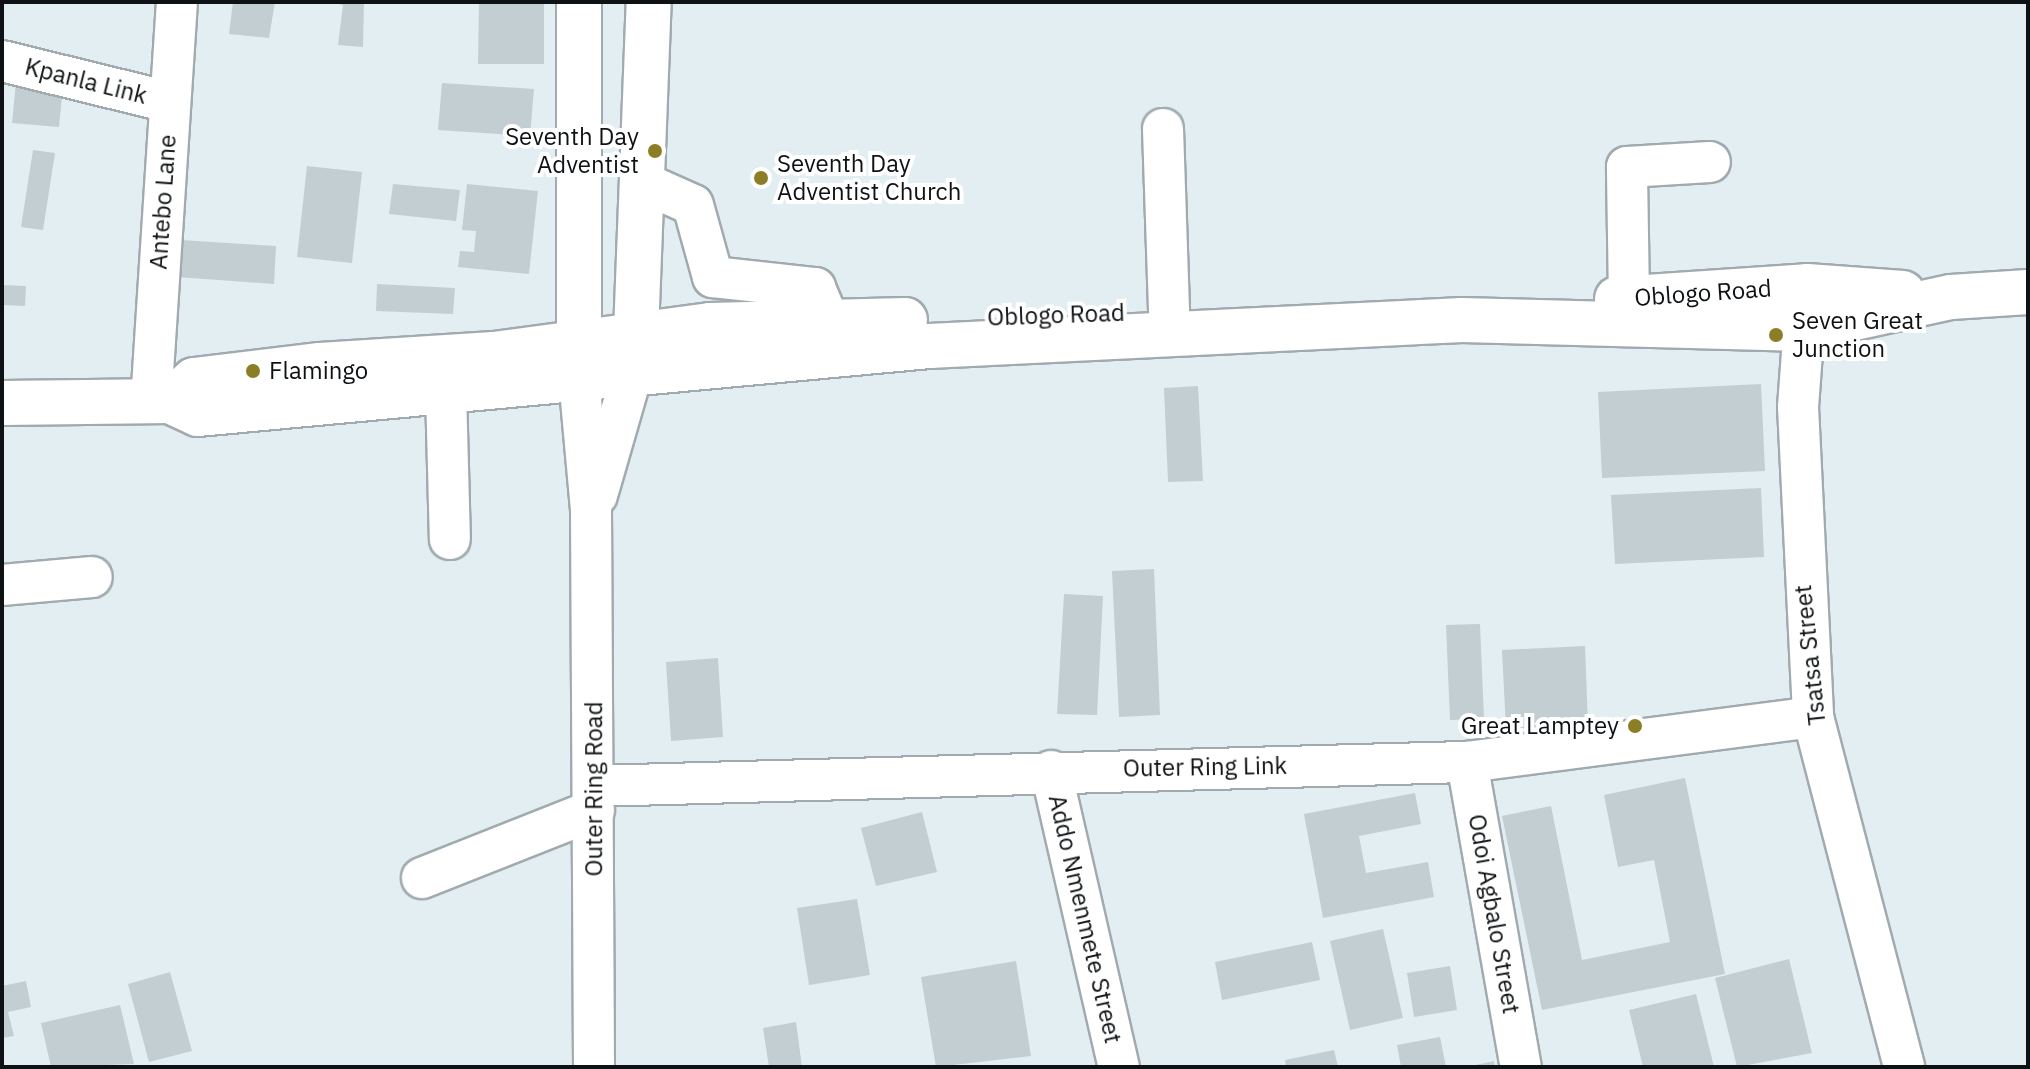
<!DOCTYPE html>
<html>
<head>
<meta charset="utf-8">
<style>
  body { margin:0 }
  #map { position:relative; width:2030px; height:1069px; overflow:hidden; background:#e3eef2; font-family:"IBM Plex Sans",sans-serif }
  div>[style] { position:absolute }
  [style*='--x'] { left:calc(var(--x)*1px); top:calc(var(--y)*1px); width:calc(var(--w)*1px); rotate:calc(var(--a)*1deg) }
  .building>* { inset:0; background:#c3ced2 }
  .roads { filter:drop-shadow(2px 0 #a1abaf) drop-shadow(-2px 0 #a1abaf) drop-shadow(0 2px #a1abaf) drop-shadow(0 -2px #a1abaf) }
  .minor>* { height:40px; margin:-20px; padding:0 20px; transform-origin:20px; border-radius:20px; background:#fff }
  .major>* { height:44px; margin:-22px; padding:0 22px; transform-origin:22px; border-radius:22px; background:#fff }
  .dots>* { width:22px; height:22px; translate:-50% -50%; box-sizing:border-box; border:4px solid #fff; border-radius:50% }
  span { translate:-50% -50%; white-space:nowrap; text-align:center; line-height:1.15; -webkit-text-stroke:8px #fff; paint-order:stroke }
  .street-label { font-size:24px; color:#0f1214 }
  .poi-label { font-size:24px; color:#0f1214 }
  .right { translate:-100% -50%; text-align:right }
  .left { translate:0 -50%; text-align:left }
  .frame { position:absolute; inset:0; border:4px solid #0f1214; pointer-events:none }
</style>
</head>
<body>
<div id="map">
  <div class="building">
    <i style="clip-path:polygon(233px 2px,275px 2px,269px 38px,229px 34px)"></i>
    <i style="clip-path:polygon(330px 2px,364px 2px,363px 47px,338px 45px,343px 5px)"></i>
    <i style="clip-path:polygon(479px 2px,544px 2px,544px 64px,478px 64px)"></i>
    <i style="clip-path:polygon(16px 82px,63px 87px,59px 127px,12px 123px)"></i>
    <i style="clip-path:polygon(442px 83px,534px 89px,530px 136px,438px 130px)"></i>
    <i style="clip-path:polygon(33px 150px,55px 153px,43px 230px,21px 227px)"></i>
    <i style="clip-path:polygon(307px 166px,362px 172px,352px 263px,297px 257px)"></i>
    <i style="clip-path:polygon(393px 184px,460px 190px,456px 221px,389px 214px)"></i>
    <i style="clip-path:polygon(467px 184px,538px 191px,529px 274px,458px 267px,460px 251px,474px 252px,476px 231px,462px 230px)"></i>
    <i style="clip-path:polygon(180px 240px,276px 246px,274px 284px,177px 277px)"></i>
    <i style="clip-path:polygon(377px 284px,455px 288px,453px 314px,376px 311px)"></i>
    <i style="clip-path:polygon(2px 285px,26px 286px,25px 306px,2px 305px)"></i>
    <i style="clip-path:polygon(1761px 384px,1765px 471px,1602px 478px,1598px 392px)"></i>
    <i style="clip-path:polygon(1198px 386px,1203px 481px,1168px 482px,1164px 388px)"></i>
    <i style="clip-path:polygon(1761px 488px,1764px 557px,1615px 564px,1611px 495px)"></i>
    <i style="clip-path:polygon(1154px 569px,1160px 715px,1119px 717px,1112px 571px)"></i>
    <i style="clip-path:polygon(1064px 594px,1103px 596px,1097px 715px,1057px 714px)"></i>
    <i style="clip-path:polygon(1480px 624px,1484px 719px,1450px 720px,1446px 625px)"></i>
    <i style="clip-path:polygon(1585px 646px,1588px 725px,1506px 729px,1502px 650px)"></i>
    <i style="clip-path:polygon(718px 658px,723px 737px,671px 741px,666px 662px)"></i>
    <i style="clip-path:polygon(1685px 778px,1725px 974px,1542px 1010px,1502px 816px,1551px 806px,1582px 960px,1670px 942px,1654px 860px,1618px 867px,1604px 795px)"></i>
    <i style="clip-path:polygon(1415px 793px,1421px 824px,1359px 836px,1366px 873px,1428px 862px,1434px 897px,1323px 918px,1304px 814px)"></i>
    <i style="clip-path:polygon(922px 812px,937px 872px,876px 886px,861px 828px)"></i>
    <i style="clip-path:polygon(857px 899px,870px 975px,809px 985px,797px 908px)"></i>
    <i style="clip-path:polygon(1383px 929px,1403px 1018px,1350px 1030px,1330px 941px)"></i>
    <i style="clip-path:polygon(1312px 942px,1320px 980px,1222px 1000px,1215px 962px)"></i>
    <i style="clip-path:polygon(1789px 959px,1812px 1053px,1737px 1067px,1715px 978px)"></i>
    <i style="clip-path:polygon(1016px 961px,1031px 1056px,936px 1067px,921px 977px)"></i>
    <i style="clip-path:polygon(1450px 966px,1457px 1010px,1414px 1017px,1407px 973px)"></i>
    <i style="clip-path:polygon(170px 972px,192px 1051px,149px 1062px,128px 984px)"></i>
    <i style="clip-path:polygon(26px 981px,31px 1007px,8px 1012px,14px 1036px,2px 1038px,2px 986px)"></i>
    <i style="clip-path:polygon(1696px 994px,1714px 1067px,1643px 1067px,1629px 1010px)"></i>
    <i style="clip-path:polygon(120px 1005px,134px 1064px,51px 1067px,41px 1023px)"></i>
    <i style="clip-path:polygon(796px 1022px,802px 1067px,769px 1067px,763px 1028px)"></i>
    <i style="clip-path:polygon(1440px 1037px,1446px 1067px,1401px 1067px,1397px 1045px)"></i>
    <i style="clip-path:polygon(1334px 1050px,1338px 1067px,1286px 1067px,1285px 1060px)"></i>
    <i style="clip-path:polygon(1494px 1061px,1495px 1067px,1472px 1067px,1471px 1066px)"></i>
  </div>
  <div class="roads">
    <div class="minor">
      <i style="--x:2;--y:61;--w:172;--a:13.8"></i>
      <i style="--x:1163;--y:129;--w:182;--a:88.1"></i>
      <i style="--x:646;--y:184;--w:51;--a:24.1"></i>
      <i style="--x:693;--y:205;--w:75;--a:74.5"></i>
      <i style="--x:713;--y:277;--w:103;--a:6.2"></i>
      <i style="--x:815;--y:288;--w:38;--a:67"></i>
      <i style="--x:1806;--y:298;--w:109;--a:94.2"></i>
      <i style="--x:1798;--y:407;--w:310;--a:87.2"></i>
      <i style="--x:1813;--y:717;--w:362;--a:75.4"></i>
      <i style="--x:1629;--y:299;--w:132;--a:-90.9"></i>
      <i style="--x:1627;--y:167;--w:83;--a:-3.4"></i>
      <i style="--x:579;--y:378;--w:133;--a:84.8"></i>
      <i style="--x:591;--y:510;--w:557;--a:89.69"></i>
      <i style="--x:446;--y:391;--w:148;--a:88.5"></i>
      <i style="--x:151;--y:403;--w:402;--a:-86.3"></i>
      <i style="--x:597;--y:495;--w:130;--a:-73.9"></i>
      <i style="--x:2;--y:585;--w:90;--a:-5.1"></i>
      <i style="--x:1467;--y:762;--w:310;--a:80"></i>
      <i style="--x:1051;--y:771;--w:304;--a:77.1"></i>
      <i style="--x:595;--y:786;--w:872;--a:-1.58"></i>
      <i style="--x:1467;--y:762;--w:349;--a:-7.4"></i>
      <i style="--x:422;--y:878;--w:185;--a:-21.6"></i>
    </div>
    <div class="major">
      <i style="--x:579;--y:2;--w:365;--a:90"></i>
      <i style="--x:1617;--y:299;--w:190;--a:-3.9"></i>
      <i style="--x:1807;--y:286;--w:96;--a:4.2"></i>
      <i style="--x:635;--y:359;--w:357;--a:-87.8"></i>
      <i style="--x:170;--y:401;--w:32;--a:-41"></i>
      <i style="--x:194;--y:380;--w:127;--a:-6.8"></i>
      <i style="--x:320;--y:365;--w:174;--a:-3.6"></i>
      <i style="--x:494;--y:354;--w:218;--a:-7.6"></i>
      <i style="--x:710;--y:325;--w:195;--a:-1.5"></i>
      <i style="--x:2;--y:403;--w:168;--a:-0.7"></i>
      <i style="--x:170;--y:401;--w:31;--a:25"></i>
      <i style="--x:198;--y:414;--w:734;--a:-5.31"></i>
      <i style="--x:929;--y:346;--w:534;--a:-2.79"></i>
      <i style="--x:1462;--y:320;--w:342;--a:1.5"></i>
      <i style="--x:1804;--y:329;--w:150;--a:-12.3"></i>
      <i style="--x:1951;--y:297;--w:77;--a:-3.7"></i>
    </div>
  </div>
  <div class="dots">
    <i style="left:655px;top:151px;background:#8c7e24"></i>
    <i style="left:761px;top:178px;background:#8c7e24"></i>
    <i style="left:1776px;top:335px;background:#8c7e24"></i>
    <i style="left:253px;top:371px;background:#8c7e24"></i>
    <i style="left:1635px;top:726px;background:#8c7e24"></i>
  </div>
  <div class="street-label">
    <span style="left:86px;top:81px;rotate:14deg">Kpanla Link</span>
    <span style="left:163px;top:202px;rotate:-86deg">Antebo Lane</span>
    <span style="left:1703px;top:293px;rotate:-4deg">Oblogo Road</span>
    <span style="left:1056px;top:315px;rotate:-2deg">Oblogo Road</span>
    <span style="left:1810px;top:655px;rotate:-96deg">Tsatsa Street</span>
    <span style="left:1205px;top:767px;rotate:-1deg">Outer Ring Link</span>
    <span style="left:594px;top:789px;rotate:-90deg">Outer Ring Road</span>
    <span style="left:1494px;top:914px;rotate:80deg">Odoi Agbalo Street</span>
    <span style="left:1085px;top:919px;rotate:77deg">Addo Nmenmete Street</span>
  </div>
  <div class="poi-label">
    <span class="right" style="left:639px;top:151px">Seventh Day<br>Adventist</span>
    <span class="left" style="left:777px;top:178px">Seventh Day<br>Adventist Church</span>
    <span class="left" style="left:1792px;top:335px">Seven Great<br>Junction</span>
    <span class="left" style="left:269px;top:371px">Flamingo</span>
    <span class="right" style="left:1619px;top:726px">Great Lamptey</span>
  </div>
  <div class="frame"></div>
</div>
</body>
</html>
